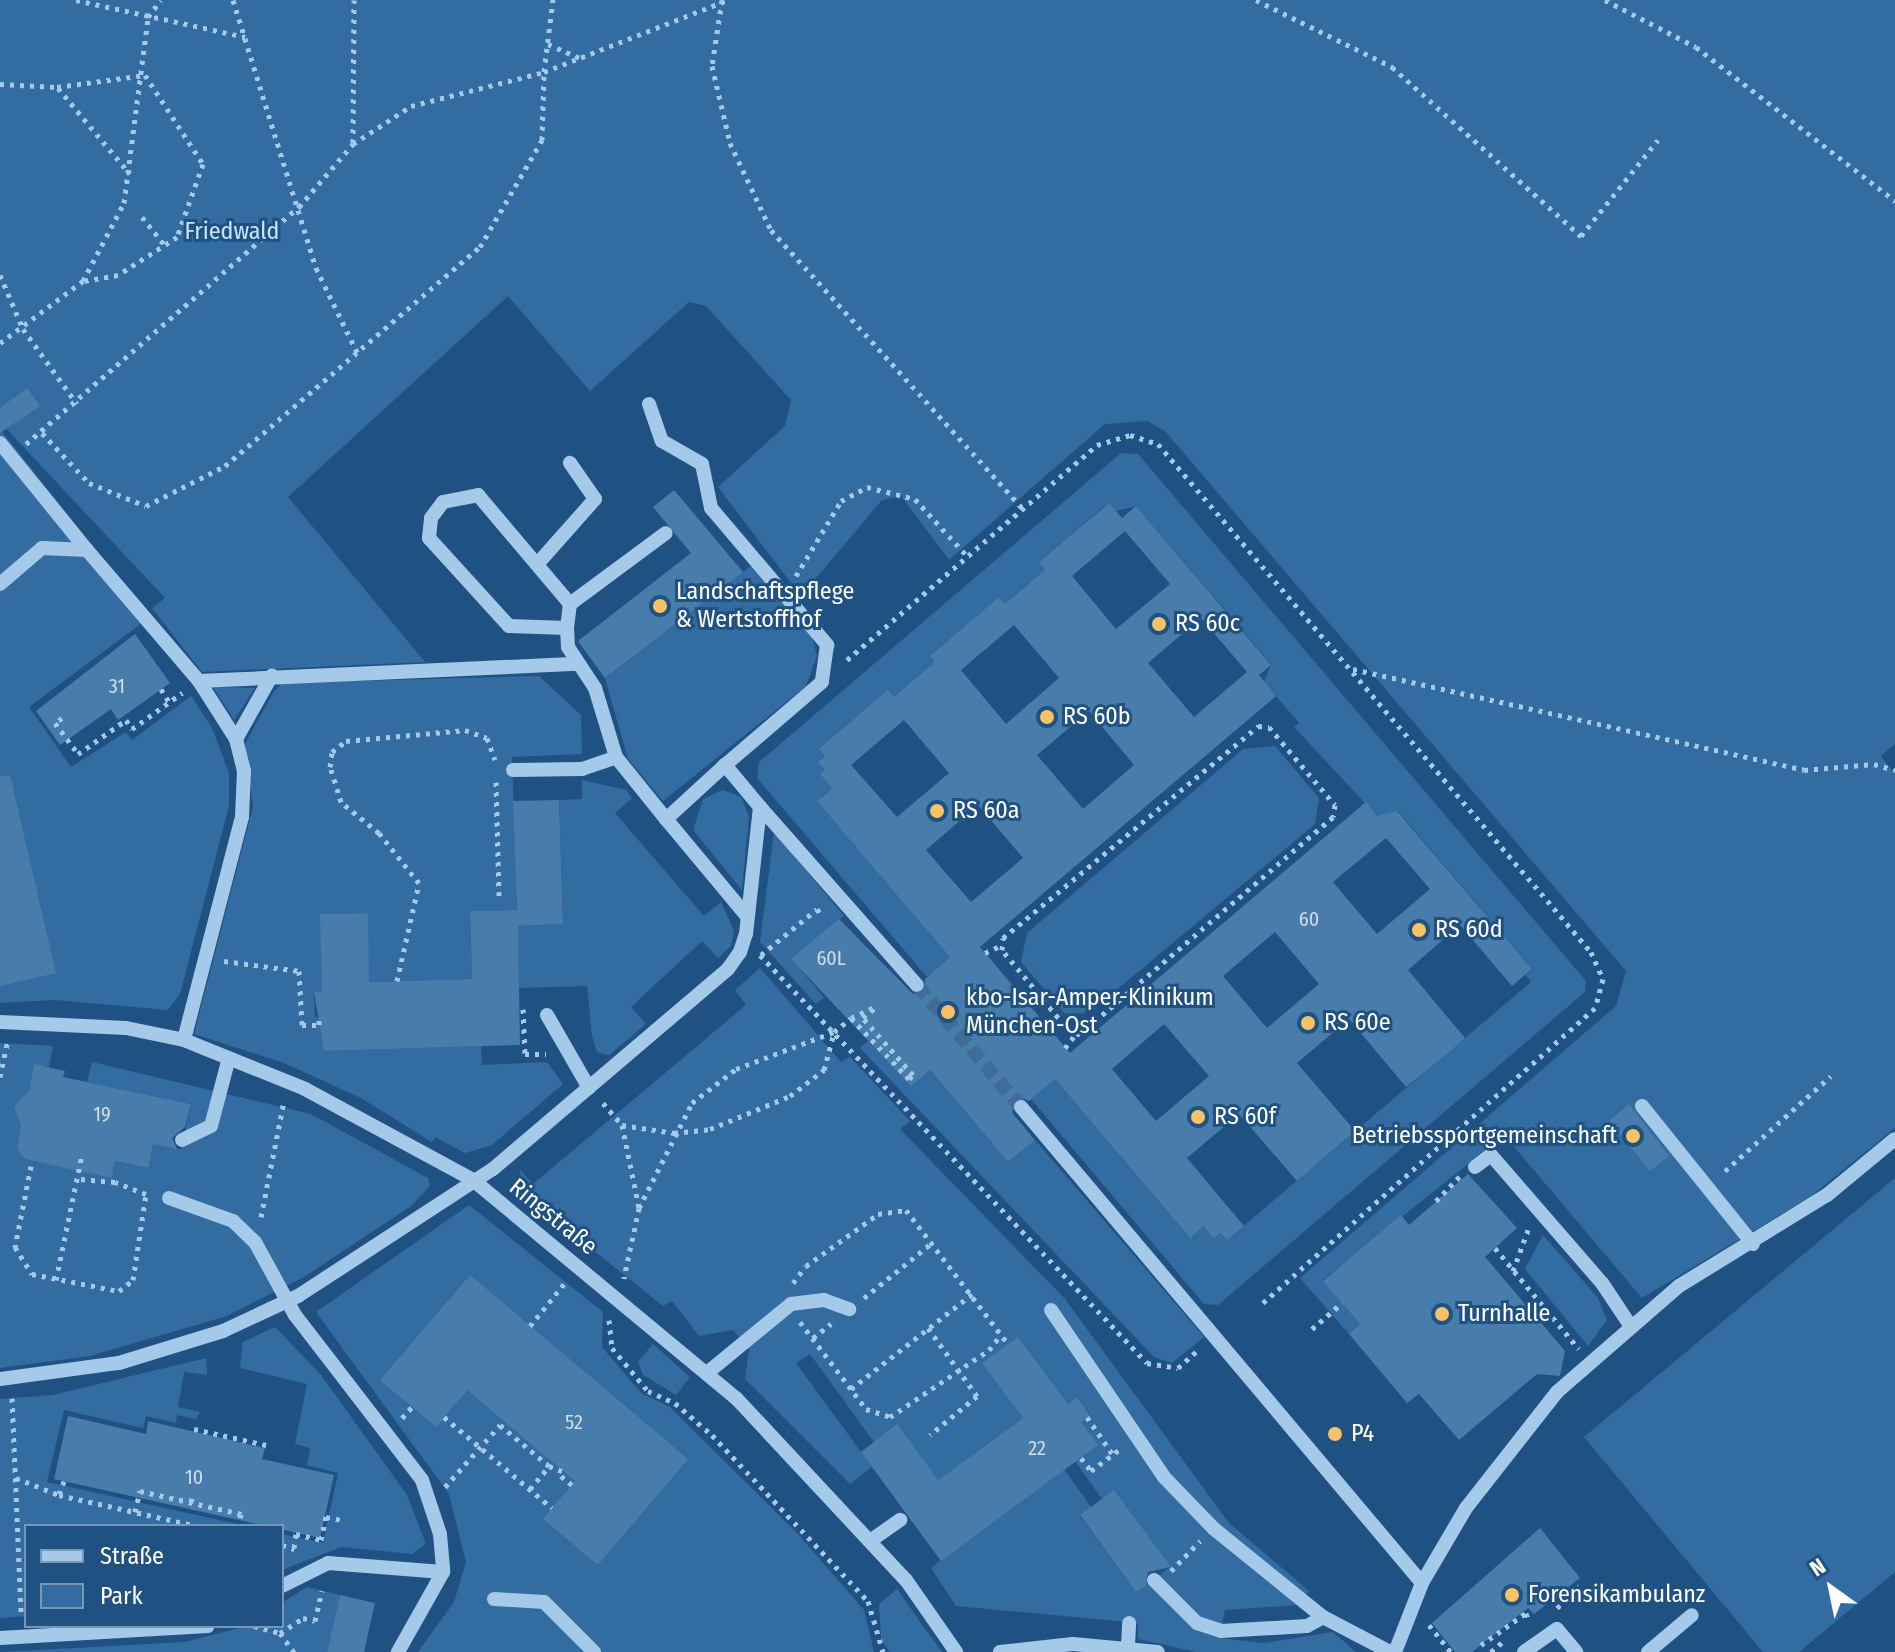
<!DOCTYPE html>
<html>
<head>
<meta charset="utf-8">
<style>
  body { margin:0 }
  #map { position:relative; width:1895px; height:1652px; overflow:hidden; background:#1f5282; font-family:"Fira Sans Condensed",sans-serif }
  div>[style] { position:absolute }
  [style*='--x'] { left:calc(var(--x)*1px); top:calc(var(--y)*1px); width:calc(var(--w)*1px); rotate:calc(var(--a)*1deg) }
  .green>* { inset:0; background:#336ca0 }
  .building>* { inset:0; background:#487cab }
  .minor-tunnel>* { height:14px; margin-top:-7px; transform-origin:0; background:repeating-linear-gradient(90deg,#416c95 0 14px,transparent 0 21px) }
  .path>* { height:5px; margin-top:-2.5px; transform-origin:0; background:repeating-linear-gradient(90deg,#a5c9e9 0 4px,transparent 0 10px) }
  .minor>* { height:14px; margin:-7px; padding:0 7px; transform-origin:7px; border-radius:7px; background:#a5c9e9 }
  .dots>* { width:22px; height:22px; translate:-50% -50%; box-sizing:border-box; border:4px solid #1f5282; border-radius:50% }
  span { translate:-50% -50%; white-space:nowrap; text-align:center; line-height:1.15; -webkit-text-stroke:6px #1f5282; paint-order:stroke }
  .number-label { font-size:20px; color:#d1deea }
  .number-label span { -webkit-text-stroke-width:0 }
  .park-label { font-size:24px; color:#c9e1f7 }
  .poi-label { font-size:24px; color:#fff }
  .left { translate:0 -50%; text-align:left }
  .right { translate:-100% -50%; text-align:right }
  .street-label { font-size:24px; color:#fff }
  .legend { position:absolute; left:24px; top:1524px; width:260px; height:104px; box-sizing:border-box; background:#1f5282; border:2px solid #7997b4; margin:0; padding:10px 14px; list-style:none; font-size:24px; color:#fff }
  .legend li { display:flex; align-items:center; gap:16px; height:40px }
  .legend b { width:40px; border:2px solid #7997b4 }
  .north { position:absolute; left:1791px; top:1548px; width:80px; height:80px; -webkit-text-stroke:6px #1f5282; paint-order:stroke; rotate:327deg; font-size:22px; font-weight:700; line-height:32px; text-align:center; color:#fff }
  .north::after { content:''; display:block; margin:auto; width:28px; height:36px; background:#fff; clip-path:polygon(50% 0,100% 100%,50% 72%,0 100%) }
</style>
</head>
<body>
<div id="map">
  <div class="green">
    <i style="clip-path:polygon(0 0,1895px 0,1895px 744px,1881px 756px,1895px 774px,1895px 1128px,1810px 1197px,1642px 1298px,1504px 1135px,1323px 1280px,1360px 1324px,1349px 1334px,1300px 1278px,1616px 1006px,1626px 971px,1165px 431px,1147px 421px,1105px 424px,949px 560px,901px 496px,882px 500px,801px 596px,718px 487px,785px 426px,791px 400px,706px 306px,689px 302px,590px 391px,508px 296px,288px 497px,425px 662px,202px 672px,152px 608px,165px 598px,0 422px)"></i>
    <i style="clip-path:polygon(0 429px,149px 618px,29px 707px,71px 767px,126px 732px,132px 740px,191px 696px,212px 728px,229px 773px,229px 806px,180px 994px,168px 1010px,55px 1000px,0 1003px)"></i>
    <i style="clip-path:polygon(1121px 453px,1138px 454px,1586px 981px,1585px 992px,1218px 1305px,1204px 1304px,1031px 1099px,1055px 1079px,1189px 1237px,1203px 1226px,1213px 1238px,1220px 1233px,1227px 1240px,1531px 982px,1526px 975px,1532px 969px,1398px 811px,1377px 816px,1294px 727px,1299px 723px,1264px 682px,1271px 664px,1136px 506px,1116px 511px,1108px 503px,1039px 562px,1046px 570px,1005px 604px,999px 597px,930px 656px,936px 663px,910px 696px,903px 689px,894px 697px,888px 691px,820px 749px,825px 756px,818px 762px,825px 770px,820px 774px,832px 789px,818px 800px,950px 957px,927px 977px,757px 778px,759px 762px)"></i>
    <i style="clip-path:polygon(752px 565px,812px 636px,817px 656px,806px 686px,663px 801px,628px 759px,605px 678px)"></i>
    <i style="clip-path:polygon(539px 676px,581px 715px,582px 754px,512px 757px,517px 910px,470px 911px,472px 979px,369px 982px,367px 913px,321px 914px,322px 992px,314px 993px,315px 1017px,323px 1018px,324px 1051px,481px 1046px,482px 1065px,547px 1062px,563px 1084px,492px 1145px,465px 1153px,435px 1137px,432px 1142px,361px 1098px,284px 1063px,194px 1034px,253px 807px,245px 744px,273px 693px,282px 683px)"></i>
    <i style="clip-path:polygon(213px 687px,255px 688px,234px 720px)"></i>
    <i style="clip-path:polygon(1275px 746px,1319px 798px,1315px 824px,1089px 1013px,1065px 1014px,1021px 962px,1027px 933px,1243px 749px)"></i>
    <i style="clip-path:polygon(582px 780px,626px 790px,632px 798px,615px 813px,704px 916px,721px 902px,734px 930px,731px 946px,718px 958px,702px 941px,631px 1007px,646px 1024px,609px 1055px,597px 1052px,592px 1036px,587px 986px,519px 988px,518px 926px,563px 924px,559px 800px,582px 799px)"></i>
    <i style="clip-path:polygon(723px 790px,741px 797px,749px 816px,742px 890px,693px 830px,703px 799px)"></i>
    <i style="clip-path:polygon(774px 832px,844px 916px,792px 959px,824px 998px,816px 1004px,760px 942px)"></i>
    <i style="clip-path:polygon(760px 968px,841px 1062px,850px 1057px,910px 1121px,900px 1129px,1065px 1299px,1229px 1523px,1309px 1591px,1298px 1605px,1225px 1610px,1219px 1638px,1264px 1643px,1333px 1632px,1356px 1652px,1196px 1652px,1138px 1639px,1138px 1623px,956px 1606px,931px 1568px,1064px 1469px,1091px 1507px,1080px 1516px,1136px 1592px,1170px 1567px,1114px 1490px,1102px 1499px,1075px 1461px,1080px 1422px,1090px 1414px,1077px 1397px,1068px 1404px,1018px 1337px,983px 1363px,1023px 1418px,938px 1480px,896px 1425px,874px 1442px,810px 1354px,796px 1363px,872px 1467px,850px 1484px,745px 1379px,749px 1349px,733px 1330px,699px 1336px,672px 1301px,663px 1306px,523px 1194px,520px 1170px,533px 1184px,746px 1005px,735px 990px)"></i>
    <i style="clip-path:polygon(894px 1028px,1008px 1162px,1035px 1140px,1204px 1337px,1172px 1363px,1154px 1357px,860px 1048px,868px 1041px,912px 1084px)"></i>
    <i style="clip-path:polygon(0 1043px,53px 1046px,49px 1067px,34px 1065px,28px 1096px,14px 1106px,23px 1120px,17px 1148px,24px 1159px,112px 1177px,115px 1161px,147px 1168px,153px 1144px,181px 1149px,191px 1104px,87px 1082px,92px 1062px,311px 1114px,428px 1178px,430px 1186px,411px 1206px,304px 1277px,227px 1316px,90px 1356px,0 1368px)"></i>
    <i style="clip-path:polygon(1895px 1178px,1895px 1572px,1799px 1652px,1763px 1652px,1584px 1437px)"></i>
    <i style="clip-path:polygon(469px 1205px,603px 1312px,602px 1347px,641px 1393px,670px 1407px,798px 1534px,864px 1610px,874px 1652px,418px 1652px,454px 1602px,466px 1562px,449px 1494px,316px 1312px)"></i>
    <i style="clip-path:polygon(1543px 1235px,1598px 1298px,1607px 1320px,1588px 1346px,1525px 1269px)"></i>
    <i style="clip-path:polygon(275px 1327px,321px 1375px,407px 1495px,426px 1544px,412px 1554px,341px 1547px,282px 1570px,282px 1534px,323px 1543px,338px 1473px,307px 1465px,310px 1448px,295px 1444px,307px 1384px,240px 1368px,243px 1342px)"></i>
    <i style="clip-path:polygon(653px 1344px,690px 1377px,676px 1395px,643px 1375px,638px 1362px)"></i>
    <i style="clip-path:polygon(206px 1358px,207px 1375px,184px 1372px,178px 1407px,200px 1412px,196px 1419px,177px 1415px,176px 1423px,146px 1416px,143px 1428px,64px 1410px,47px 1482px,246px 1526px,26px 1526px,26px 1616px,0 1618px,0 1399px,53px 1395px)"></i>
    <i style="clip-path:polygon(307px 1587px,340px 1595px,327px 1652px,0 1652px,185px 1642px,247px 1626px,282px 1626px,282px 1603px)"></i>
    <i style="clip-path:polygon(897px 1589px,923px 1626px,942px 1652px,890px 1652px,881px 1640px,879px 1604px)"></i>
  </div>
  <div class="building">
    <i style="clip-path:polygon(27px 388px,40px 406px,0 433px,0 408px)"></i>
    <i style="clip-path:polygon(674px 490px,743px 572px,605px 678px,578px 641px,691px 553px,653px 507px)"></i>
    <i style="clip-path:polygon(evenodd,1109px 503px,1122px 518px,1136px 506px,1271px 665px,1259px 675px,1276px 696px,980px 947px,1070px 1053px,1366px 802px,1377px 816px,1397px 811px,1532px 969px,1512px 986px,1460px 925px,1408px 970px,1465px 1038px,1447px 1054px,1406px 1087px,1349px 1019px,1297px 1063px,1355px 1131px,1297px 1181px,1239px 1114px,1187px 1158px,1244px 1226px,1227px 1240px,1220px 1233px,1213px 1238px,1203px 1226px,1190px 1238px,1055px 1079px,1029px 1101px,1020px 1097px,1012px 1103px,1013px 1114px,1035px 1140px,1008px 1162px,930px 1070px,911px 1086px,791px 959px,839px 919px,913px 994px,924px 992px,925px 979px,950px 957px,817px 801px,832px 789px,820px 774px,825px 770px,818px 762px,825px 756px,819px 749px,888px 690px,894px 697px,935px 662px,930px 656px,999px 597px,1005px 604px,1045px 570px,1039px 562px,1109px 503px,1125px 531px,1170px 584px,1116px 629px,1072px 576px,1125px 531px,1109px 503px,1201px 618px,1247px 672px,1194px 717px,1148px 663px,1201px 618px,1109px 503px,1014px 625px,1059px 678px,1006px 724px,961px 670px,1014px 625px,1109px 503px,1089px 711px,1134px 765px,1083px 809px,1037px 755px,1089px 711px,1109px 503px,904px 720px,949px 773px,897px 817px,851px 765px,904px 720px,1109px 503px,978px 805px,1023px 858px,971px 902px,926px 850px,978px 805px,1109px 503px,1386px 838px,1430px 889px,1377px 934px,1333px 882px,1386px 838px,1109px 503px,1275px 932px,1319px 984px,1267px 1028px,1223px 976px,1275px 932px,1109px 503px,1164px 1024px,1209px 1076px,1156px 1121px,1112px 1069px,1164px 1024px)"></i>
    <i style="clip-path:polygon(135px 634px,170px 683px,118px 720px,111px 709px,60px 745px,36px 711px)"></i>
    <i style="clip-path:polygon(10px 775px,56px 973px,0 986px,0 776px)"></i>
    <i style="clip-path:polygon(559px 800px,563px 924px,518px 926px,520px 1045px,324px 1051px,314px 992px,322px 992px,320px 914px,368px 913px,369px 982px,472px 979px,470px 911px,517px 910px,513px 801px)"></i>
    <i style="clip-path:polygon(34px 1064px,65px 1071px,63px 1077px,191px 1104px,185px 1127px,172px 1138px,177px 1149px,153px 1144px,148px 1168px,115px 1161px,112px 1178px,24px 1159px,17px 1148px,21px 1125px,14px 1106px,29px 1091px)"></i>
    <i style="clip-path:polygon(1629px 1104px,1669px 1156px,1650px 1171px,1609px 1121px)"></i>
    <i style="clip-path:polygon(1468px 1174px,1517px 1228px,1485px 1257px,1565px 1351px,1560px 1376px,1537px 1374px,1459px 1440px,1419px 1394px,1407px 1403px,1349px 1334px,1360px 1324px,1323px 1281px,1401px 1215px,1409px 1225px)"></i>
    <i style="clip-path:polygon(470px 1275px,688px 1459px,598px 1565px,543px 1519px,575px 1481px,467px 1390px,436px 1427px,380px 1380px)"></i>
    <i style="clip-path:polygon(1018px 1337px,1068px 1404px,1077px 1397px,1090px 1415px,1081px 1422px,1098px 1445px,941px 1561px,861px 1452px,897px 1424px,938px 1480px,1023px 1418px,982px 1363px)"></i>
    <i style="clip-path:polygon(68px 1416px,146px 1434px,148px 1421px,265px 1448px,262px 1459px,334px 1475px,320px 1538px,54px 1479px)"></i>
    <i style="clip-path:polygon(1114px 1490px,1171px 1567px,1148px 1572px,1146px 1586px,1136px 1592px,1080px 1515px)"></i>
    <i style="clip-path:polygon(1540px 1528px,1580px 1578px,1534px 1614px,1528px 1608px,1472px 1652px,1455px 1652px,1432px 1623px)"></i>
    <i style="clip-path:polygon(340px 1595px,375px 1603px,364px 1652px,327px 1652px)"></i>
  </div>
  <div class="minor-tunnel">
    <i style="--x:917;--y:985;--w:160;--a:49.6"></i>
  </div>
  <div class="path">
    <i style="--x:76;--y:0;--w:173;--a:12.3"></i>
    <i style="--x:233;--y:0;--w:281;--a:72.8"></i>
    <i style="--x:316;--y:268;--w:98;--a:64"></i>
    <i style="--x:722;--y:0;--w:67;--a:98.6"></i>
    <i style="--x:712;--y:66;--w:79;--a:76.8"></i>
    <i style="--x:730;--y:143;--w:96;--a:64.8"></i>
    <i style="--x:771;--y:230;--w:376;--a:47.9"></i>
    <i style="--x:1256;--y:0;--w:152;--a:26.2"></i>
    <i style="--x:1392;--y:67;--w:254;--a:41.8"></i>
    <i style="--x:1581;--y:236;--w:123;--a:-51.3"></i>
    <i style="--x:1605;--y:0;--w:102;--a:27.3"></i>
    <i style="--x:1696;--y:47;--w:252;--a:37.7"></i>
    <i style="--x:548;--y:44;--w:34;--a:24"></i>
    <i style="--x:0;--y:84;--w:57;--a:3"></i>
    <i style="--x:57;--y:87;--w:89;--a:-7.8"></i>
    <i style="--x:145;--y:75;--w:106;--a:56.9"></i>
    <i style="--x:203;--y:164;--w:77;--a:109.6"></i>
    <i style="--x:177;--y:237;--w:70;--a:147.2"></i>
    <i style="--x:118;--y:275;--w:36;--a:170"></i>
    <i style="--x:58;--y:88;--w:112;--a:50.1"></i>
    <i style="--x:353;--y:143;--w:143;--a:-89.6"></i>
    <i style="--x:142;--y:217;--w:35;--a:51"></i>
    <i style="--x:0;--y:275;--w:59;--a:66.9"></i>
    <i style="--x:23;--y:329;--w:92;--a:54.2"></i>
    <i style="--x:0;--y:343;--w:104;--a:-36.8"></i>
    <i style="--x:83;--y:281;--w:88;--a:-62.3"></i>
    <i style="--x:124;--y:203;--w:188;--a:-82.6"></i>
    <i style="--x:148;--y:17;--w:21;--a:-53"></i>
    <i style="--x:42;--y:433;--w:69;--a:46.8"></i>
    <i style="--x:89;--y:483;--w:61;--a:22"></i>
    <i style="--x:146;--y:506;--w:89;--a:-26.9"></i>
    <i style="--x:225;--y:466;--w:336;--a:-40.7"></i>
    <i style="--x:480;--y:247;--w:124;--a:-59.9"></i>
    <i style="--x:542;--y:140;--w:68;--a:-88.3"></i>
    <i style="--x:544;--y:72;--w:198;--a:-21.4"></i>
    <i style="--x:26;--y:444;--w:362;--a:-41"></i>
    <i style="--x:299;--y:207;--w:83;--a:-49.4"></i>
    <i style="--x:353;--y:144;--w:69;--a:-33.2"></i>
    <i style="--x:411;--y:106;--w:137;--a:-14.3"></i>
    <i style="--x:544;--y:72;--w:73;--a:-82.9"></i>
    <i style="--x:796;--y:576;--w:87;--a:-59"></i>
    <i style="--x:841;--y:501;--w:30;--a:-28"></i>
    <i style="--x:867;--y:487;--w:49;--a:14"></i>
    <i style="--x:915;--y:499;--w:79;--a:47.6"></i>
    <i style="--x:847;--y:660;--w:330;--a:-40.7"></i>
    <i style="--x:1097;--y:445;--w:34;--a:-17"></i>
    <i style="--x:1130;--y:435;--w:29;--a:18"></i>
    <i style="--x:1158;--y:444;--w:667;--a:49.56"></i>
    <i style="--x:1591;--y:952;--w:30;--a:66"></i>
    <i style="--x:1603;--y:979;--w:30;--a:105"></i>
    <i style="--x:1595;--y:1008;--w:444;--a:138.4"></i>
    <i style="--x:1353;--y:669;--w:462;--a:12.6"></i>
    <i style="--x:1804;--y:770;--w:70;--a:-4.9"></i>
    <i style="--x:1874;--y:764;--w:22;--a:16"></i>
    <i style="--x:161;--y:689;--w:15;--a:58"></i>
    <i style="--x:62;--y:718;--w:9;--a:144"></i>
    <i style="--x:55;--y:723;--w:39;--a:53"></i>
    <i style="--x:78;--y:754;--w:59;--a:-35.3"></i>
    <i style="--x:126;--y:720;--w:11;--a:56"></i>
    <i style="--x:132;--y:729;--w:62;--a:-35.8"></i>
    <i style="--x:1258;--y:726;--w:11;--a:5"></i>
    <i style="--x:1269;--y:727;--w:102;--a:49.8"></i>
    <i style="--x:1335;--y:805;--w:12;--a:99"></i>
    <i style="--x:1333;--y:817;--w:333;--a:139.4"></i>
    <i style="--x:1080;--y:1034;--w:9;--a:-174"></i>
    <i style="--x:1071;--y:1033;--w:108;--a:-129.7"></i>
    <i style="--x:1002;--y:950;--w:12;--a:-85"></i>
    <i style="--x:1003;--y:938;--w:332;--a:-39.7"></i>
    <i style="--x:496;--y:782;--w:114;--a:88.5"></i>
    <i style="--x:985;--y:953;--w:19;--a:-25"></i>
    <i style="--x:760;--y:955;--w:562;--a:46.51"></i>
    <i style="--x:1147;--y:1363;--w:31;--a:9"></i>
    <i style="--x:1178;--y:1368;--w:27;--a:-42"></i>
    <i style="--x:761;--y:955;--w:72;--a:-39.4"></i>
    <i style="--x:817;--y:909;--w:5;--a:53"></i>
    <i style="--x:224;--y:961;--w:76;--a:7.6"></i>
    <i style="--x:299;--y:971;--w:54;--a:86.8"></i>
    <i style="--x:302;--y:1025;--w:17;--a:0"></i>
    <i style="--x:319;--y:1025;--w:7;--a:-90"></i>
    <i style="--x:397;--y:981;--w:100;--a:-77.3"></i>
    <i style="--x:419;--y:883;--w:64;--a:-128.7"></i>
    <i style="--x:379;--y:833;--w:49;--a:-140.8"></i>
    <i style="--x:341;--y:802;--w:37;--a:-107"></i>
    <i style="--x:330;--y:767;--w:15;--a:-82"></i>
    <i style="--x:332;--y:752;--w:18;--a:-38"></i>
    <i style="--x:346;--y:741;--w:120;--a:-5.3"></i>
    <i style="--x:465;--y:730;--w:23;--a:20"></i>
    <i style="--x:487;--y:738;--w:23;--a:70"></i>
    <i style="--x:523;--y:1009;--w:45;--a:87.5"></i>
    <i style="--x:525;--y:1054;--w:21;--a:0"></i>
    <i style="--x:851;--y:1018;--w:26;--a:-25"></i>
    <i style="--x:1065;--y:1048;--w:18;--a:-52"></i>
    <i style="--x:0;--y:1077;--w:35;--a:-78"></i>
    <i style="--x:603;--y:1103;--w:29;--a:49"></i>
    <i style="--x:622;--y:1125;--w:53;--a:8.7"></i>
    <i style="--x:674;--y:1133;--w:36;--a:-6"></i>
    <i style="--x:710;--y:1129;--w:87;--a:-22.4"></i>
    <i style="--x:790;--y:1096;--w:43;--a:-37.4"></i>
    <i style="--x:824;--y:1070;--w:39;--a:-75"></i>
    <i style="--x:622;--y:1125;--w:85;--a:78.4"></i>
    <i style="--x:639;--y:1208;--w:72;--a:102.1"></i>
    <i style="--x:31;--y:1166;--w:83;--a:101.2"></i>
    <i style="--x:15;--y:1247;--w:32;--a:58"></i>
    <i style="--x:32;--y:1274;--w:89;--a:11.1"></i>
    <i style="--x:119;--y:1291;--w:18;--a:-38"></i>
    <i style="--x:133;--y:1280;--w:87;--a:-81.4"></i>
    <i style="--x:146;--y:1194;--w:33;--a:-159"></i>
    <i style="--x:115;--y:1182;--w:38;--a:-175"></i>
    <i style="--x:1725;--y:1171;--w:142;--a:-41.9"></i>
    <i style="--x:1436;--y:1201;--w:35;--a:-46"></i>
    <i style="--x:639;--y:1208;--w:118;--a:-63.2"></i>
    <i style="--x:692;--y:1103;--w:56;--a:-37.7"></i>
    <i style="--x:736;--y:1069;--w:105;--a:-20.7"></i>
    <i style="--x:834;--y:1032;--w:22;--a:-39"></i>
    <i style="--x:851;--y:1018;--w:84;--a:46.4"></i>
    <i style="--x:909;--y:1079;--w:6;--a:-45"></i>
    <i style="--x:913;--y:1075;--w:76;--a:-131.3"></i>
    <i style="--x:863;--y:1018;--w:17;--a:-40"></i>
    <i style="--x:261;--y:1217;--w:118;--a:-78.8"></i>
    <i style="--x:1495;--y:1248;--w:131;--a:50.3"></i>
    <i style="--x:1513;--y:1271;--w:44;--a:-69.9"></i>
    <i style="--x:56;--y:1280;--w:129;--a:-78.3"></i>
    <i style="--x:793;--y:1283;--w:21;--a:-53"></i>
    <i style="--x:806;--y:1266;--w:89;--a:-35.8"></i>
    <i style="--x:878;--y:1214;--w:28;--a:-8"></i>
    <i style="--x:906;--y:1210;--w:168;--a:52.7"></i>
    <i style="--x:864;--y:1298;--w:89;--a:-39.1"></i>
    <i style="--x:609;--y:1320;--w:28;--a:84"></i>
    <i style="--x:612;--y:1348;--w:56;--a:50.1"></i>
    <i style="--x:648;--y:1391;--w:30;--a:24"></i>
    <i style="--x:675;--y:1403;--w:49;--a:40.9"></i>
    <i style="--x:712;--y:1435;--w:228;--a:46.8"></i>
    <i style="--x:868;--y:1601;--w:53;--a:73.6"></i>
    <i style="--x:800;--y:1322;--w:109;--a:52.8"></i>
    <i style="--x:866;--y:1409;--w:25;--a:18"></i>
    <i style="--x:890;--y:1417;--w:120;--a:-34.1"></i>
    <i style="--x:989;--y:1350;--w:16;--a:-52"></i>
    <i style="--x:530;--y:1326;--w:54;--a:-51"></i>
    <i style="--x:928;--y:1328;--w:84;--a:54.2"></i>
    <i style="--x:977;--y:1396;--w:61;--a:140.3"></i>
    <i style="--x:1312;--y:1329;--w:40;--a:-41"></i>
    <i style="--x:813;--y:1338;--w:23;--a:-38"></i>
    <i style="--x:851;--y:1389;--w:154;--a:-38.1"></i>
    <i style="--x:12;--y:1398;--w:218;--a:87.6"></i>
    <i style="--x:444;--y:1417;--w:141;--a:40.1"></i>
    <i style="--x:1087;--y:1417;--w:46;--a:55.6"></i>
    <i style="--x:402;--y:1418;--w:15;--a:-48"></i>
    <i style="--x:194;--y:1429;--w:74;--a:12.5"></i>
    <i style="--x:1081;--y:1458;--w:16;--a:52"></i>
    <i style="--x:1091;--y:1471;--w:39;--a:-37"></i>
    <i style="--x:561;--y:1476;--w:14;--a:39"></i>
    <i style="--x:16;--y:1478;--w:46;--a:21.6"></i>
    <i style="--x:64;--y:1481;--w:15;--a:110"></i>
    <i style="--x:59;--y:1495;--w:141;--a:12.7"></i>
    <i style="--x:445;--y:1487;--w:83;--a:-48.4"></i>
    <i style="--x:500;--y:1425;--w:64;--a:39.9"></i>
    <i style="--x:530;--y:1489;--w:30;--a:-50"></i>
    <i style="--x:549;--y:1466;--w:16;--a:22"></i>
    <i style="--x:191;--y:1502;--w:8;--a:-76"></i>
    <i style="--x:135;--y:1512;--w:22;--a:-77"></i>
    <i style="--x:140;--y:1491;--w:104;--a:12.8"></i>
    <i style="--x:241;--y:1514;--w:12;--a:104"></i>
    <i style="--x:282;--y:1545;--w:13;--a:18"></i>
    <i style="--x:294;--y:1548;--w:14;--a:-82"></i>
    <i style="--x:296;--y:1534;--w:26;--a:13"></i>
    <i style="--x:321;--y:1540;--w:24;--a:-78"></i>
    <i style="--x:326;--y:1517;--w:15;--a:11"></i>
    <i style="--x:1171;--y:1571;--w:42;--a:-46"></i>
    <i style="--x:1557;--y:1608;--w:28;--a:-42"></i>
    <i style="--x:1578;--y:1589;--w:8;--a:-130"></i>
    <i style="--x:1429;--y:1625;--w:35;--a:51"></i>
    <i style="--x:254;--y:1626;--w:27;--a:15"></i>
    <i style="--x:280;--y:1633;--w:24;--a:54"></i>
    <i style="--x:280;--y:1633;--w:27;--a:-33"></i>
    <i style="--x:303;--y:1618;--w:12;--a:14"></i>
    <i style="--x:315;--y:1621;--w:31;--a:-77"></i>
    <i style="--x:1481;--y:1645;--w:55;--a:-35.4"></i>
    <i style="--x:1526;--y:1613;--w:9;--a:72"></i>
    <i style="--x:1491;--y:1652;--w:18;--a:-41"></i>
  </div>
  <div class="minor">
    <i style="--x:649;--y:404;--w:39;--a:71"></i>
    <i style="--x:662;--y:441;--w:46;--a:29.9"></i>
    <i style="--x:702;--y:464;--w:45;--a:78.4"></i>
    <i style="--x:711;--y:508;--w:180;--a:49.7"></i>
    <i style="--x:827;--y:645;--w:37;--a:98"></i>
    <i style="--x:822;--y:682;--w:128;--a:139.4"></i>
    <i style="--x:0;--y:443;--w:138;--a:50.9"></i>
    <i style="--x:540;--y:561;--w:83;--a:-48.4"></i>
    <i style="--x:595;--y:499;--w:44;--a:-124.8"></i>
    <i style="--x:0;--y:584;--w:55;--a:-40.6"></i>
    <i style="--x:42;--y:548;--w:45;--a:2.5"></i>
    <i style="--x:87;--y:550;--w:172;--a:49.5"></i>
    <i style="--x:199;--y:681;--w:69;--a:57.5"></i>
    <i style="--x:236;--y:739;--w:33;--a:76"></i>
    <i style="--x:244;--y:771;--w:46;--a:92.5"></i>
    <i style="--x:242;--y:817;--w:230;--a:104.6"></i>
    <i style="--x:567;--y:628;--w:58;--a:-178"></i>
    <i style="--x:509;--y:626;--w:119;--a:-132.3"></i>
    <i style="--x:429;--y:538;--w:20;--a:-84"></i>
    <i style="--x:431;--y:518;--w:20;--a:-53"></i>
    <i style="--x:443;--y:502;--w:36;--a:-11"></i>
    <i style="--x:478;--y:495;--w:143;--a:49.8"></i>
    <i style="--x:199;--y:681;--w:378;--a:-2.6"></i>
    <i style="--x:236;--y:739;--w:73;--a:-60.6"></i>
    <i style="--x:513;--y:770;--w:69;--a:-0.8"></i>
    <i style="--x:582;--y:769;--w:36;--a:-19"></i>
    <i style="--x:760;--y:807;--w:237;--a:48.6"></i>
    <i style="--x:666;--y:819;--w:80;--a:-128.9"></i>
    <i style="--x:616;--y:757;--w:72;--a:-106.9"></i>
    <i style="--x:595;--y:688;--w:49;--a:-123.4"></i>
    <i style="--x:568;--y:647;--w:19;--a:-93"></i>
    <i style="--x:567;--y:628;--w:24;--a:-83"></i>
    <i style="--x:570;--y:604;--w:119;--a:-36.5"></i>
    <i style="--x:547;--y:1015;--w:84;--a:60.1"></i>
    <i style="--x:0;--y:1022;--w:126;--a:2.7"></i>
    <i style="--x:126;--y:1028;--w:59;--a:11.7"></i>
    <i style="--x:184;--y:1040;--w:131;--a:22"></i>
    <i style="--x:305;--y:1089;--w:191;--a:28.4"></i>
    <i style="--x:473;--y:1180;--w:342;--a:39.7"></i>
    <i style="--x:736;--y:1398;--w:249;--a:47"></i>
    <i style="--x:906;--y:1580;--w:88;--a:55.2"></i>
    <i style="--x:1642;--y:1106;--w:177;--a:51.2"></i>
    <i style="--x:1021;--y:1107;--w:622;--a:49.89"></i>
    <i style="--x:182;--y:1140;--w:32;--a:-26"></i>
    <i style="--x:211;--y:1126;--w:70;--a:-75.2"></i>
    <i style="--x:1475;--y:1167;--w:20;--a:-37"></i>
    <i style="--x:1491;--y:1155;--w:169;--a:49.1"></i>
    <i style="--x:1602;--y:1283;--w:50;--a:56.3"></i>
    <i style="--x:169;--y:1198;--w:68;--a:19.8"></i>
    <i style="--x:233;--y:1221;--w:30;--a:44"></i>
    <i style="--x:255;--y:1242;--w:83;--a:61.3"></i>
    <i style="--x:295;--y:1315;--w:208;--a:52.4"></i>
    <i style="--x:422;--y:1480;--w:57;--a:71.6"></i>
    <i style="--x:440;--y:1534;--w:38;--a:85"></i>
    <i style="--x:443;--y:1572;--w:92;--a:119.4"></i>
    <i style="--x:1051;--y:1310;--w:202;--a:55.9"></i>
    <i style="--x:1164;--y:1477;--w:71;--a:46.1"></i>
    <i style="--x:1213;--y:1528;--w:141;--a:39"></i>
    <i style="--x:1323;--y:1617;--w:76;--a:27.6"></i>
    <i style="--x:707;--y:1373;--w:109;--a:-39.4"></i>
    <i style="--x:791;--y:1304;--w:33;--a:-7"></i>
    <i style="--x:824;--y:1300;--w:27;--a:20"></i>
    <i style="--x:0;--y:1379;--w:120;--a:-7.7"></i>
    <i style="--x:119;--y:1363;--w:109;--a:-17.1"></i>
    <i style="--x:223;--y:1331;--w:83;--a:-25"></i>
    <i style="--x:298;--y:1296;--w:233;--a:-33.1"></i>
    <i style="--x:493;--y:1169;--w:309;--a:-40.4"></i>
    <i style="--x:728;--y:969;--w:21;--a:-55"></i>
    <i style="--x:740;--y:952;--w:19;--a:-72"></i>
    <i style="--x:746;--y:934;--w:128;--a:-83.7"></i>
    <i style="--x:760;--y:807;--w:55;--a:-129.8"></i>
    <i style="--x:725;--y:765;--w:80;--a:137.5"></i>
    <i style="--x:666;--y:819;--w:125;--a:50.2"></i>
    <i style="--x:870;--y:1541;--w:37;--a:-35"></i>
    <i style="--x:1154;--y:1580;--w:61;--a:45"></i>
    <i style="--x:1197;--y:1623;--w:25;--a:18"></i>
    <i style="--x:1221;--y:1631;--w:86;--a:-3.3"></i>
    <i style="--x:1307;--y:1626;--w:18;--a:-29"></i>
    <i style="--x:282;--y:1586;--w:51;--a:-26.6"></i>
    <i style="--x:328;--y:1563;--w:115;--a:4.5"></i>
    <i style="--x:494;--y:1599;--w:50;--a:3.4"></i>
    <i style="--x:544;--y:1602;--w:71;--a:45"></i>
    <i style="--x:0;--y:1638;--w:208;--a:-3.3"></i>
    <i style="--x:1128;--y:1645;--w:22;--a:-87"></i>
    <i style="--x:1000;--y:1652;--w:73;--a:-6.3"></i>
    <i style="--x:1073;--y:1644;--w:85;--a:5.4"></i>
    <i style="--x:1395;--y:1652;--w:74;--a:-68.6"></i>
    <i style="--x:1422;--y:1583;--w:87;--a:-59.6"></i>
    <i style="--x:1466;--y:1508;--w:147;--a:-51.9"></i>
    <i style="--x:1557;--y:1392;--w:162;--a:-41"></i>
    <i style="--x:1679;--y:1286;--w:174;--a:-31.6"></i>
    <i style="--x:1827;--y:1195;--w:88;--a:-39.5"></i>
    <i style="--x:1524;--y:1652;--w:40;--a:-34.9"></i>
    <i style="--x:1557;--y:1629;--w:30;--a:50"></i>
    <i style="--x:1648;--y:1652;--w:57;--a:-40.1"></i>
  </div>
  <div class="dots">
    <i style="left:660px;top:606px;background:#f7c165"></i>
    <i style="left:1159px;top:624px;background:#f7c165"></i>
    <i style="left:1047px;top:717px;background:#f7c165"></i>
    <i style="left:937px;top:811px;background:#f7c165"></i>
    <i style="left:1419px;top:930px;background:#f7c165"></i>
    <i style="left:948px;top:1012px;background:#f7c165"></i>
    <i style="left:1308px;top:1023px;background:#f7c165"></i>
    <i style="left:1198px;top:1117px;background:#f7c165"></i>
    <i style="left:1633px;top:1136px;background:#f7c165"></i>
    <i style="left:1442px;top:1314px;background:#f7c165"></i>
    <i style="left:1335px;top:1434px;background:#f7c165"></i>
    <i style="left:1512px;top:1595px;background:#f7c165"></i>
  </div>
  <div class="number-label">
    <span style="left:117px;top:686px">31</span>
    <span style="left:1309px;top:919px">60</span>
    <span style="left:831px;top:958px">60L</span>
    <span style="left:102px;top:1114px">19</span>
    <span style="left:574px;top:1422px">52</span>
    <span style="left:1037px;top:1448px">22</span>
    <span style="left:194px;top:1477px">10</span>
  </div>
  <div class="park-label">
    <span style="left:232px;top:232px">Friedwald</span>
  </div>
  <div class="poi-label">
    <span class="left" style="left:676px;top:606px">Landschaftspflege<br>&amp; Wertstoffhof</span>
    <span class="left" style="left:1175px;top:624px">RS 60c</span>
    <span class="left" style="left:1063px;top:717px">RS 60b</span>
    <span class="left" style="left:953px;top:811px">RS 60a</span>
    <span class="left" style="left:1435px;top:930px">RS 60d</span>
    <span class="left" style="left:966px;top:1012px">kbo-Isar-Amper-Klinikum<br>München-Ost</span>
    <span class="left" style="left:1324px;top:1023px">RS 60e</span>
    <span class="left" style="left:1214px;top:1117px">RS 60f</span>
    <span class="right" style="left:1617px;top:1136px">Betriebssportgemeinschaft</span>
    <span class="left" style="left:1458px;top:1314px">Turnhalle</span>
    <span class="left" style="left:1351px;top:1434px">P4</span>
    <span class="left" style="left:1528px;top:1595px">Forensikambulanz</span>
  </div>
  <div class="street-label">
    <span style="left:553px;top:1217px;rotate:39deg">Ringstraße</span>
  </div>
  <ul class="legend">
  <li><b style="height:10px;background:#a5c9e9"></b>Straße</li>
  <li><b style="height:22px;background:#336ca0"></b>Park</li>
  </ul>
  <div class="north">N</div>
</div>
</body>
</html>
